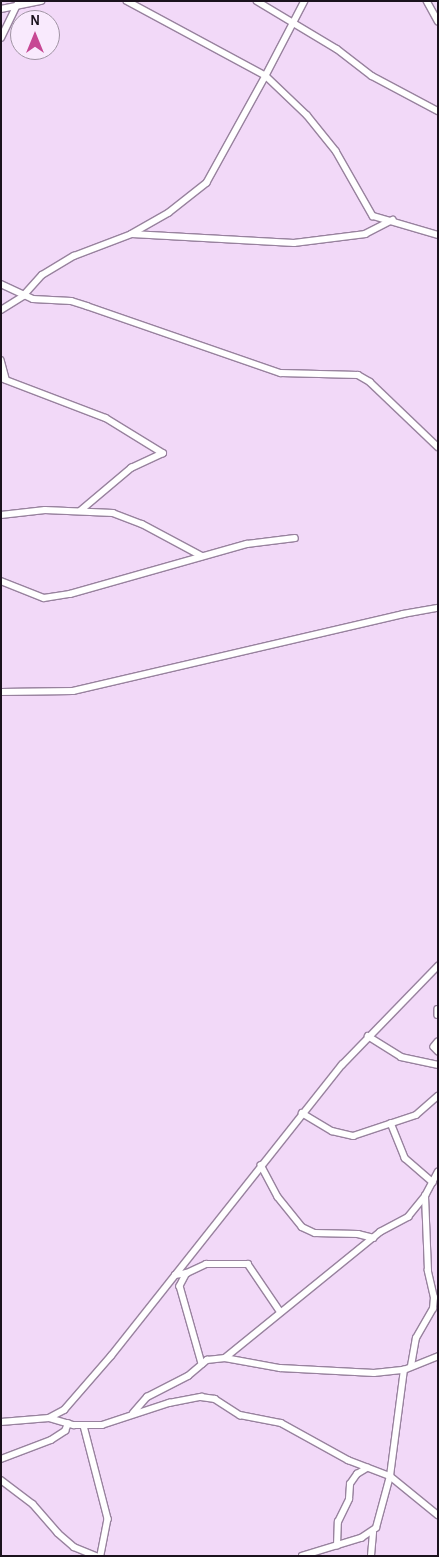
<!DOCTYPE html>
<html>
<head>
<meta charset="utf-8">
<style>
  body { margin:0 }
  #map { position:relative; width:439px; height:1557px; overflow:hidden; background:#f2d9f8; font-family:"Alegreya Sans",sans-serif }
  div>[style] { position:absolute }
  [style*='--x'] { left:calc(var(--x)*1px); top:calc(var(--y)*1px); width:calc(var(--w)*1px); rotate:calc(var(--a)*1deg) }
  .roads { filter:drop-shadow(1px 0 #98829e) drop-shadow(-1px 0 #98829e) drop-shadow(0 1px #98829e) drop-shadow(0 -1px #98829e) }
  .street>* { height:5.5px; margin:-2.75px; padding:0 2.75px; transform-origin:2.75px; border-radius:2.75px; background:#fff }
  span { translate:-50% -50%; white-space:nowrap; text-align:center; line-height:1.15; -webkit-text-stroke:4px #f9eafd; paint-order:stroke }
  .frame { position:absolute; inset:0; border:2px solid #1b121d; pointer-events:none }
  .north { position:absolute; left:10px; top:10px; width:50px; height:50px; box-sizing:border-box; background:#f9eafd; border:1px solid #a094a3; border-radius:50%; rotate:0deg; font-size:14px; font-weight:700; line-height:20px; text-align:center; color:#1b121d }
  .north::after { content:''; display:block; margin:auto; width:18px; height:22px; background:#c74894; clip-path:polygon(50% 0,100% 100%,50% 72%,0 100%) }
</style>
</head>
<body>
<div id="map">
  <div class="roads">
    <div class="street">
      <i style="--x:127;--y:1;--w:158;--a:28.3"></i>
      <i style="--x:266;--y:76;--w:122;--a:118.9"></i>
      <i style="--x:207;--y:183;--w:48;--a:141.7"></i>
      <i style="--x:169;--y:213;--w:43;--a:150.4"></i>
      <i style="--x:257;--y:1;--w:93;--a:31"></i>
      <i style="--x:337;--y:49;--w:44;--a:37.6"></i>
      <i style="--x:372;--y:76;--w:75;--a:27.9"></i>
      <i style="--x:305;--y:1;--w:85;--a:117.5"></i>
      <i style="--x:266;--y:76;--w:57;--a:43.6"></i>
      <i style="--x:307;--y:115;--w:46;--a:51.1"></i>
      <i style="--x:336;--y:151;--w:75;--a:60.4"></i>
      <i style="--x:373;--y:216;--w:68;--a:16.3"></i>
      <i style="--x:427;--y:1;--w:23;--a:61"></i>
      <i style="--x:1;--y:9;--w:41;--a:-11.3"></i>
      <i style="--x:1;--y:38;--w:41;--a:-64.1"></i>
      <i style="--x:1;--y:284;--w:35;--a:25"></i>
      <i style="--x:33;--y:299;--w:38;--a:3"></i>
      <i style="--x:71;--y:301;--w:17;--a:17"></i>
      <i style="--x:87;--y:306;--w:205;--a:19.1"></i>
      <i style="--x:281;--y:373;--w:77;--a:1.5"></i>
      <i style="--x:358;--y:375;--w:14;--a:30"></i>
      <i style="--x:370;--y:382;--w:94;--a:43.7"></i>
      <i style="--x:1;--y:310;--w:26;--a:-32"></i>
      <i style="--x:23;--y:296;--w:28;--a:-48"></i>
      <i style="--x:42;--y:275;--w:37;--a:-31"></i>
      <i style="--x:74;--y:256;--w:62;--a:-20.8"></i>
      <i style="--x:132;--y:234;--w:162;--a:3.2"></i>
      <i style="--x:294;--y:243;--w:72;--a:-7.2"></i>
      <i style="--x:365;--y:234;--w:31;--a:-27"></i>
      <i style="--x:1;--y:360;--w:20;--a:75"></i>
      <i style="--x:1;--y:378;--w:112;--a:20.9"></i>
      <i style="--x:106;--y:418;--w:67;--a:31.6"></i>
      <i style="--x:80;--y:511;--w:67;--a:-40.1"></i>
      <i style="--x:131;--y:468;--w:35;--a:-25"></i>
      <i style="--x:1;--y:515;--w:44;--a:-6.5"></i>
      <i style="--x:45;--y:510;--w:68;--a:2.5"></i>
      <i style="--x:113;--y:513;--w:31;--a:21"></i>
      <i style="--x:142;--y:524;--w:68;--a:28.1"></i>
      <i style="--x:1;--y:581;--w:46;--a:21.6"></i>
      <i style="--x:44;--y:598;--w:26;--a:-9"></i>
      <i style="--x:70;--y:594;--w:184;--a:-15.8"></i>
      <i style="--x:247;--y:544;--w:48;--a:-7.1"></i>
      <i style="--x:1;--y:692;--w:72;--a:-0.8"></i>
      <i style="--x:73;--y:691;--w:339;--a:-13.1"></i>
      <i style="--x:403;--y:614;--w:36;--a:-10"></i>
      <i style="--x:438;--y:1009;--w:6;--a:90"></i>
      <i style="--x:368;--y:1036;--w:39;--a:32"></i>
      <i style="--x:401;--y:1057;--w:38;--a:12"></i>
      <i style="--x:438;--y:1042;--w:6;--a:129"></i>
      <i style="--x:434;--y:1047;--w:6;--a:45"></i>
      <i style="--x:302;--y:1113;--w:35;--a:31"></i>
      <i style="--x:332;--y:1131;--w:22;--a:13"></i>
      <i style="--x:353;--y:1136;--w:66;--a:-18.4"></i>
      <i style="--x:416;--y:1115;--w:29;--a:-41"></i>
      <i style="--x:391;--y:1123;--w:38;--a:68"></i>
      <i style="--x:405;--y:1158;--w:37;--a:41"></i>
      <i style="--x:261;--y:1165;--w:36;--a:62"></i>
      <i style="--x:278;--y:1197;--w:38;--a:51"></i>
      <i style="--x:302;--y:1227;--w:14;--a:25"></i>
      <i style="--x:315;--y:1233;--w:43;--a:1.3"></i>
      <i style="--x:358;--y:1234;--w:16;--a:14"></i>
      <i style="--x:187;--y:1273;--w:21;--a:-25"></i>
      <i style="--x:206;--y:1264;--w:42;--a:0"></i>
      <i style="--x:248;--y:1264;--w:57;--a:55.8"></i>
      <i style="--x:175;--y:1275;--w:12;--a:-9"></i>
      <i style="--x:187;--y:1273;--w:15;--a:118"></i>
      <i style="--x:180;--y:1286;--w:81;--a:74.2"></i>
      <i style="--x:225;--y:1358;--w:200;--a:-39.1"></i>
      <i style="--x:380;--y:1232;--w:32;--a:-28"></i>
      <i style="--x:408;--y:1217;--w:27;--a:-51"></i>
      <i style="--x:425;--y:1196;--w:27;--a:-62"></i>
      <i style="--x:411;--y:1366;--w:28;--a:-80"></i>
      <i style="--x:416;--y:1338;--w:34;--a:-60"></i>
      <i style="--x:433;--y:1309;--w:11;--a:-85"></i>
      <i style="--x:434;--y:1298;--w:28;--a:-103"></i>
      <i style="--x:428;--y:1271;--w:75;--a:-92.3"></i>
      <i style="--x:133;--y:1413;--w:21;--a:-49"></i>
      <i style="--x:147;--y:1397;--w:46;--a:-27.1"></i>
      <i style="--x:188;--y:1376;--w:25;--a:-40"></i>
      <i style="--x:207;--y:1360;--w:18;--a:-6"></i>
      <i style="--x:225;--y:1358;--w:56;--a:10.3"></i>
      <i style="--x:280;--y:1368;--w:94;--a:3"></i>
      <i style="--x:374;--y:1373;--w:30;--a:-6"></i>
      <i style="--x:404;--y:1370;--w:37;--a:-22"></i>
      <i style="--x:49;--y:1418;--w:26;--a:16"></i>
      <i style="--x:74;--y:1425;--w:28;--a:0"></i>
      <i style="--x:102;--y:1425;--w:71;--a:-18.2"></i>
      <i style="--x:169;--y:1403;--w:33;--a:-11"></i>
      <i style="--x:201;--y:1397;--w:14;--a:8"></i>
      <i style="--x:215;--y:1399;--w:30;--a:33"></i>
      <i style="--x:240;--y:1415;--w:42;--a:11"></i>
      <i style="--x:281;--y:1423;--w:77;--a:28.9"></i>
      <i style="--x:348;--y:1460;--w:45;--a:20.9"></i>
      <i style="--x:390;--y:1476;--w:62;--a:39.1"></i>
      <i style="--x:1;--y:1422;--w:48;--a:-4.8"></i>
      <i style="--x:49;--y:1418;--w:17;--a:-28"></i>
      <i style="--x:64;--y:1410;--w:72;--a:-49"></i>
      <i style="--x:111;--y:1356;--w:372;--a:-51.6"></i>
      <i style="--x:342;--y:1065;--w:138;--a:-45.9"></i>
      <i style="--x:84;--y:1426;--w:96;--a:75.5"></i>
      <i style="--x:108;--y:1519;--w:38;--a:101"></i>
      <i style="--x:1;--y:1459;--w:53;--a:-20.8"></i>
      <i style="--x:51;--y:1440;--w:17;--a:-33"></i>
      <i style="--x:65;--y:1431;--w:8;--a:-67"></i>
      <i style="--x:1;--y:1480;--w:40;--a:37"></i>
      <i style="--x:33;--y:1504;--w:38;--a:49"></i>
      <i style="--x:58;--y:1533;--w:21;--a:41"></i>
      <i style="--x:74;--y:1547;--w:24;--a:22"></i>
      <i style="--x:337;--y:1546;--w:24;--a:-88"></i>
      <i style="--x:338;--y:1522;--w:25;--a:-64"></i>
      <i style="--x:349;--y:1499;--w:15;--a:-86"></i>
      <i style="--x:350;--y:1484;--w:12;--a:-55"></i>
      <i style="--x:357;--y:1474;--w:12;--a:-31"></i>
      <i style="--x:302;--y:1556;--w:62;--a:-17"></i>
      <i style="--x:361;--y:1538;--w:18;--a:-34"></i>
      <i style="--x:376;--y:1528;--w:54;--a:-74.9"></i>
      <i style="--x:390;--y:1476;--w:107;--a:-82.5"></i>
      <i style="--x:371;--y:1556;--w:23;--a:-85"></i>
    </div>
  </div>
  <div class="frame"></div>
  <div class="north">N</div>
</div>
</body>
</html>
